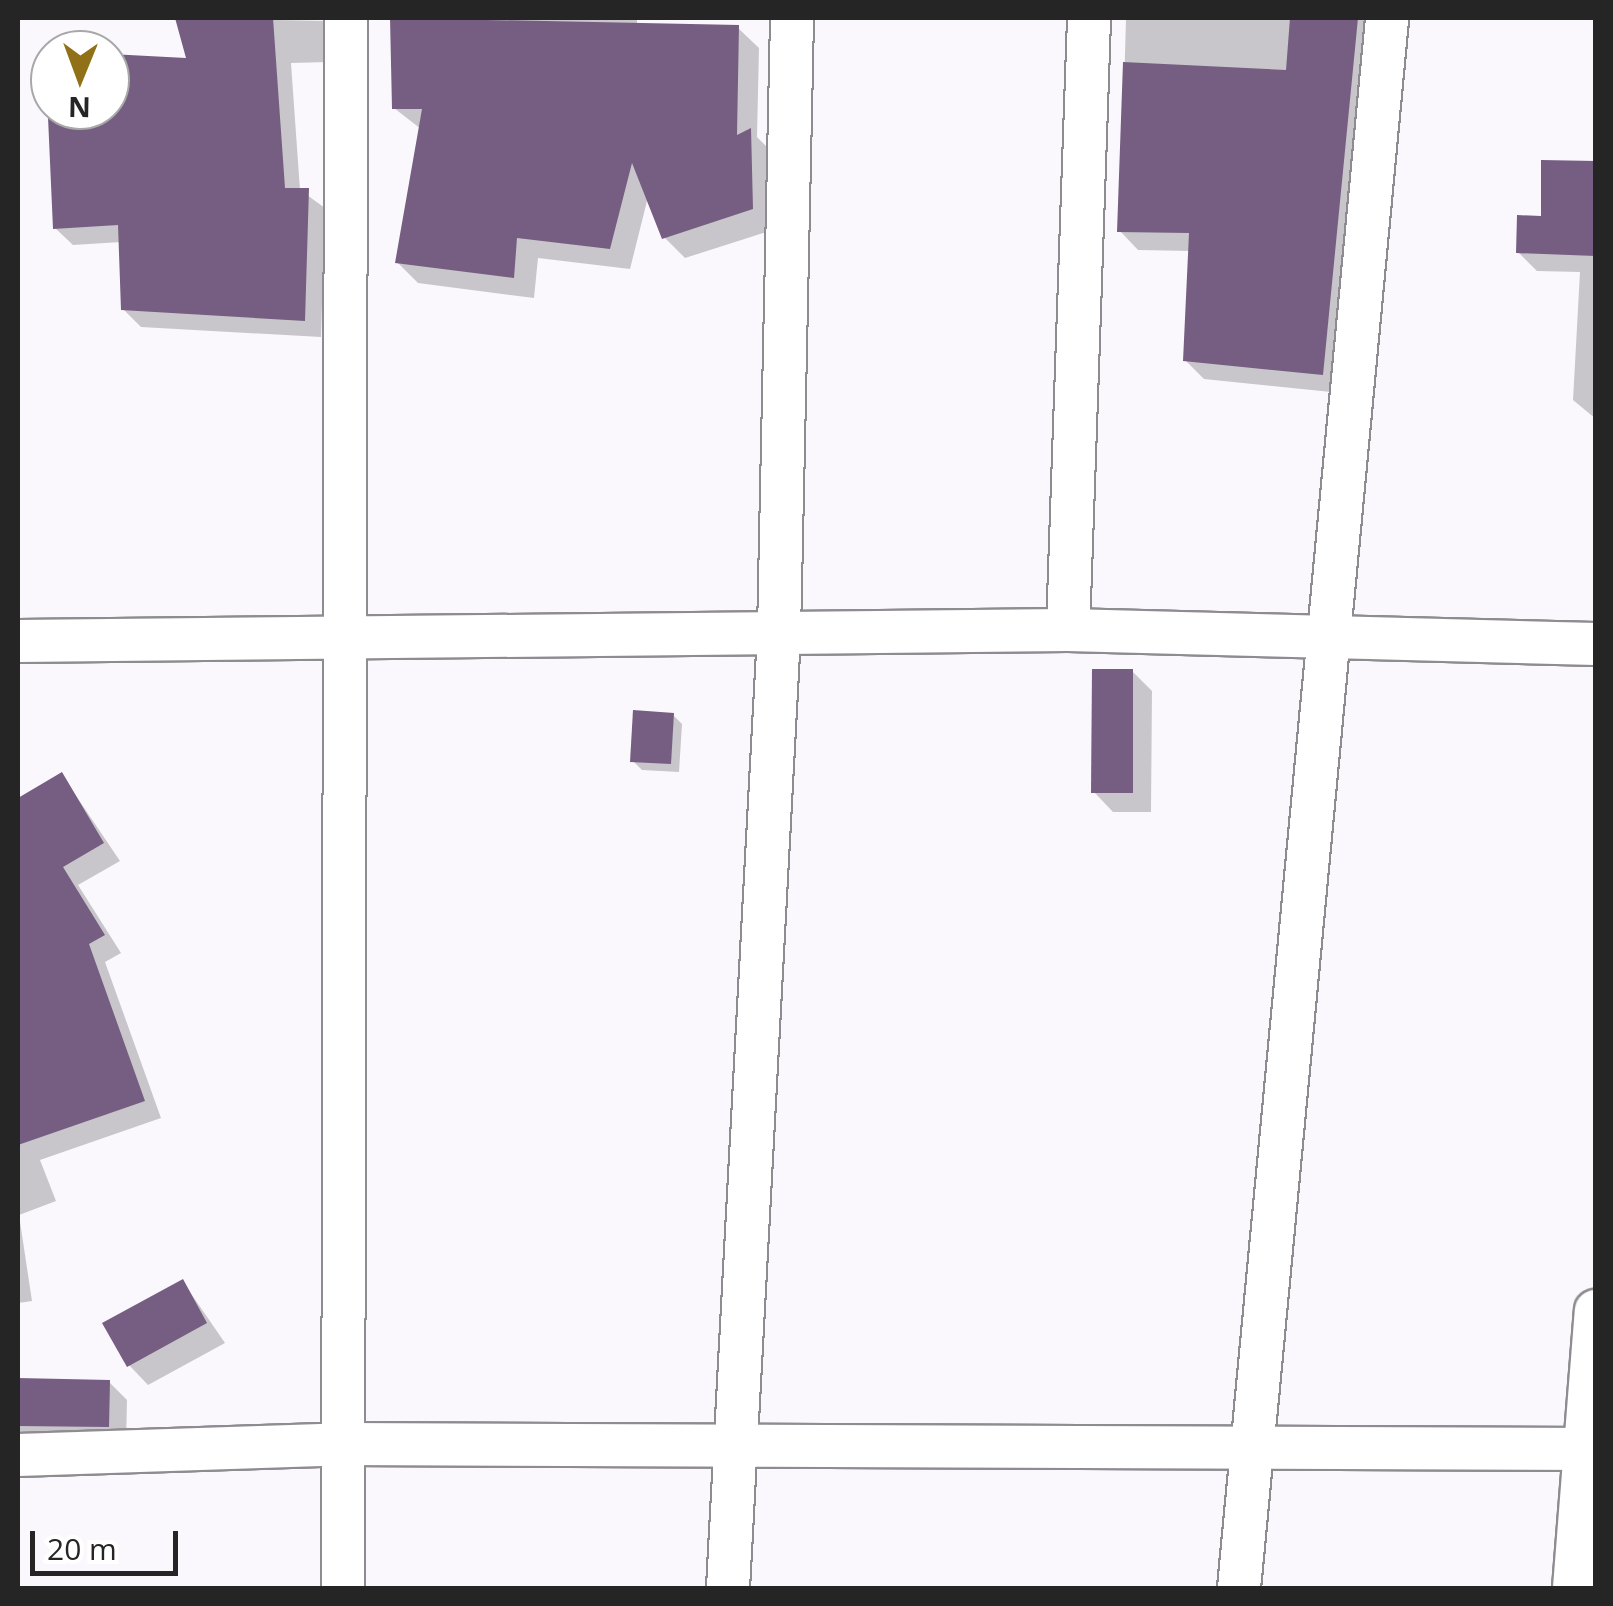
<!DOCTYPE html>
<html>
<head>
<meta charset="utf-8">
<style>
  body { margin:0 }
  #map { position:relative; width:1613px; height:1606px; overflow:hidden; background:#fbf8fd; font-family:"Open Sans",sans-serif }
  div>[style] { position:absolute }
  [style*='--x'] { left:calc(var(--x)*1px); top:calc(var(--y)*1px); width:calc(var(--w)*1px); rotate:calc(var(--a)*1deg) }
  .shadow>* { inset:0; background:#0003 }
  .building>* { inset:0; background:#755e81 }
  .roads { filter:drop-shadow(2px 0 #8f8c91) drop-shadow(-2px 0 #8f8c91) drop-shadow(0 2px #8f8c91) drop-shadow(0 -2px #8f8c91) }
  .street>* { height:42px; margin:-21px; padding:0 21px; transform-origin:21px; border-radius:21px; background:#fff }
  span { translate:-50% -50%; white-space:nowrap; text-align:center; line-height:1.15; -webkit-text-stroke:10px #fff; paint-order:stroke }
  .frame { position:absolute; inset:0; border:20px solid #262526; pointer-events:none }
  .north { position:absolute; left:30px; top:30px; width:100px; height:100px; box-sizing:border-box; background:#fff; border:2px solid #a8a8a8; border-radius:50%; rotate:181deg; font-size:28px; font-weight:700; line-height:40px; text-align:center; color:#262526 }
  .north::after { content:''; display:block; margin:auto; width:35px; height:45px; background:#917117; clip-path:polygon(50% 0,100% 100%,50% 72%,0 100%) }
  .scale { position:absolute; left:30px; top:1531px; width:148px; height:45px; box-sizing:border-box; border:5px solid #262526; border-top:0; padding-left:12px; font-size:30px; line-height:35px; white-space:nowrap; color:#262526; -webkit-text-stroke:8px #fff; paint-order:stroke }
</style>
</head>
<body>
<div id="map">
  <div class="shadow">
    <i style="clip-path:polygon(178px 18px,329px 21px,329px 62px,291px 63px,300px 190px,325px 208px,321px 337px,141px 327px,123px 309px,121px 242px,73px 245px,55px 228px,47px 53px,50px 110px,110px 110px,110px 56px,190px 61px)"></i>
    <i style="clip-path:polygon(395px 18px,637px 18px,637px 25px,738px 28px,759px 48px,757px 137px,771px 151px,773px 230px,685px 258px,664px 237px,648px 197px,630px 269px,538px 258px,534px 298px,418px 283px,397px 262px,421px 129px,394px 108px)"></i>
    <i style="clip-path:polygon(1126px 18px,1378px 18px,1341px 393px,1204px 379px,1185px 360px,1191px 251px,1138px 250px,1120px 231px)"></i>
    <i style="clip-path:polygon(1596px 164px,1596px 419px,1573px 400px,1580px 272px,1537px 271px,1518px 252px)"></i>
    <i style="clip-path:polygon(1132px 671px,1152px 691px,1151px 812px,1113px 812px,1094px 792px)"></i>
    <i style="clip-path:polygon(673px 715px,682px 724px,679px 772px,642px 770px,633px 761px)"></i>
    <i style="clip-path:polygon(62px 775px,120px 861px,78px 885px,121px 953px,105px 962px,161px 1118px,40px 1160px,56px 1201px,19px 1215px,32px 1301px,18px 1303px,18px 1323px,18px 1030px,25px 1028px,18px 1016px,18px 801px)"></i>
    <i style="clip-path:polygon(183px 1282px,225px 1343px,148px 1385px,129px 1365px)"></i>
    <i style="clip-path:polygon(18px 1381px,109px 1382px,127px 1400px,126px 1443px,18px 1442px)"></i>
  </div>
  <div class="building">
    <i style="clip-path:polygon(175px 18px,273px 18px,285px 188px,309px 188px,305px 321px,121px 310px,118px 225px,53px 229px,45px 50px,50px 110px,110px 110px,110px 54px,186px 58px)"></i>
    <i style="clip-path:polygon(390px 18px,739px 25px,737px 135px,751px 128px,753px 209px,662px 239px,632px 163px,610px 249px,517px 238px,514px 278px,395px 263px,422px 109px,392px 109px)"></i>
    <i style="clip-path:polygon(1290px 18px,1358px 18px,1323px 375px,1183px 361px,1189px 233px,1117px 232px,1123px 62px,1286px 70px)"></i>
    <i style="clip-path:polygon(1541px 160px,1596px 161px,1596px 256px,1516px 253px,1517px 215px,1541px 216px)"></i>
    <i style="clip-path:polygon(1092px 669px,1133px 669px,1133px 793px,1091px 793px)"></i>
    <i style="clip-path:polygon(633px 710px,674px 713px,671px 764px,630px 762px)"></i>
    <i style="clip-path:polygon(62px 772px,104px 843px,63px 867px,105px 935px,89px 944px,145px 1101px,18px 1145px,18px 798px)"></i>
    <i style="clip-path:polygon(183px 1279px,207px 1323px,127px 1367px,102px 1323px)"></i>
    <i style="clip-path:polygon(18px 1378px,110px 1380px,109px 1427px,18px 1426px)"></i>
  </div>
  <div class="roads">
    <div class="street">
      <i style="--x:1068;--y:630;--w:612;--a:-88.03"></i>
      <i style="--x:18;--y:641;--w:1050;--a:-0.6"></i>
      <i style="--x:1068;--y:630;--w:528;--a:1.52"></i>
      <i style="--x:18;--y:1455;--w:326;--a:-1.9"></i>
      <i style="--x:344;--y:1444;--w:1252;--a:0.23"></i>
      <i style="--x:343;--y:1588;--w:1570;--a:-89.89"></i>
      <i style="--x:728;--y:1588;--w:956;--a:-86.94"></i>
      <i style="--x:779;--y:633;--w:615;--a:-88.79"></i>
      <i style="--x:1239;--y:1588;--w:1577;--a:-84.61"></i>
      <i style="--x:1574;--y:1588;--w:278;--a:-85.5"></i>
    </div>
  </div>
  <div class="frame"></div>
  <div class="north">N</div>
  <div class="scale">20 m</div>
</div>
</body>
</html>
